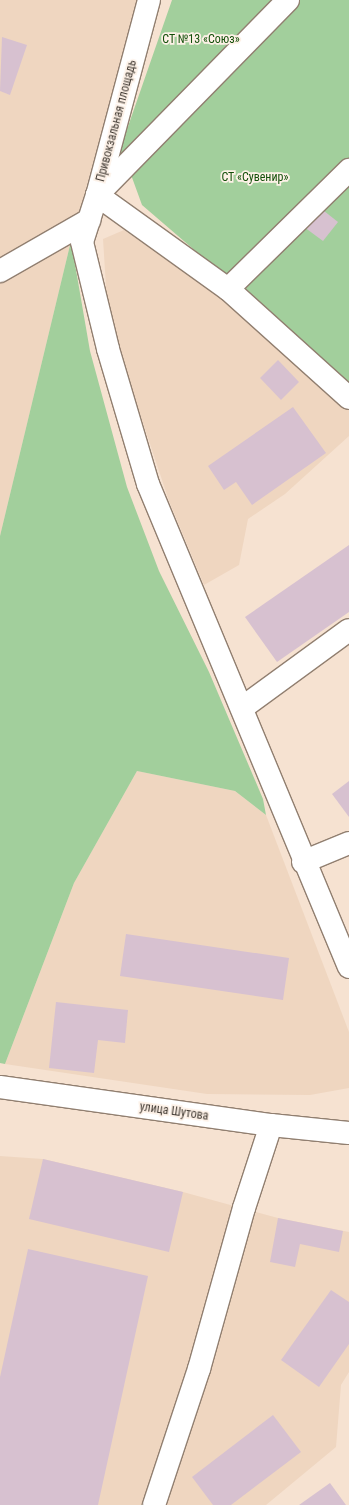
<!DOCTYPE html>
<html>
<head>
<meta charset="utf-8">
<style>
  body { margin:0 }
  #map { position:relative; width:349px; height:1505px; overflow:hidden; background:#f6e2d1; font-family:"Roboto Condensed",sans-serif }
  div>[style] { position:absolute }
  [style*='--x'] { left:calc(var(--x)*1px); top:calc(var(--y)*1px); width:calc(var(--w)*1px); rotate:calc(var(--a)*1deg) }
  .built>* { inset:0; background:#efd6c0 }
  .green>* { inset:0; background:#a2cf9c }
  .building>* { inset:0; background:#d7c1d0 }
  .roads { filter:drop-shadow(1px 0 #917f70) drop-shadow(-1px 0 #917f70) drop-shadow(0 1px #917f70) drop-shadow(0 -1px #917f70) }
  .minor>* { height:22px; margin:-11px; padding:0 11px; transform-origin:11px; border-radius:11px; background:#fff }
  span { translate:-50% -50%; white-space:nowrap; text-align:center; line-height:1.15; -webkit-text-stroke:3.5px #fdf1e7; paint-order:stroke }
  .park-label { font-size:12px; color:#124f09 }
  .street-label { font-size:12px; color:#403932 }
</style>
</head>
<body>
<div id="map">
  <div class="built">
    <i style="clip-path:polygon(0 0,139px 0,71px 241px,0 536px)"></i>
    <i style="clip-path:polygon(124px 230px,228px 302px,349px 409px,349px 436px,285px 494px,248px 519px,239px 565px,204px 585px,169px 501px,108px 318px,103px 239px)"></i>
    <i style="clip-path:polygon(137px 771px,235px 791px,266px 815px,349px 1032px,349px 1088px,310px 1095px,207px 1094px,5px 1064px,74px 883px)"></i>
    <i style="clip-path:polygon(0 1156px,43px 1159px,183px 1192px,278px 1218px,349px 1232px,349px 1372px,341px 1385px,336px 1447px,266px 1505px,0 1505px)"></i>
  </div>
  <div class="green">
    <i style="clip-path:polygon(172px 0,349px 0,349px 383px,142px 205px,130px 172px,116px 161px)"></i>
    <i style="clip-path:polygon(71px 241px,90px 351px,127px 487px,159px 571px,209px 672px,263px 799px,266px 815px,235px 791px,137px 771px,74px 883px,5px 1064px,0 1063px,0 536px)"></i>
  </div>
  <div class="building">
    <i style="clip-path:polygon(2px 37px,27px 45px,10px 95px,0 91px)"></i>
    <i style="clip-path:polygon(319px 207px,338px 222px,323px 241px,304px 227px)"></i>
    <i style="clip-path:polygon(278px 360px,299px 382px,281px 400px,260px 378px)"></i>
    <i style="clip-path:polygon(293px 407px,326px 453px,252px 505px,236px 482px,224px 490px,208px 466px)"></i>
    <i style="clip-path:polygon(349px 545px,349px 612px,277px 662px,245px 617px)"></i>
    <i style="clip-path:polygon(349px 781px,349px 817px,332px 794px)"></i>
    <i style="clip-path:polygon(126px 934px,289px 958px,283px 1000px,120px 976px)"></i>
    <i style="clip-path:polygon(56px 1002px,128px 1010px,125px 1043px,98px 1040px,94px 1073px,49px 1068px)"></i>
    <i style="clip-path:polygon(43px 1159px,183px 1192px,169px 1252px,29px 1219px)"></i>
    <i style="clip-path:polygon(278px 1218px,343px 1231px,339px 1252px,300px 1244px,295px 1267px,270px 1262px)"></i>
    <i style="clip-path:polygon(28px 1249px,148px 1276px,98px 1505px,0 1505px,0 1377px)"></i>
    <i style="clip-path:polygon(331px 1290px,349px 1302px,349px 1344px,319px 1387px,281px 1360px)"></i>
    <i style="clip-path:polygon(273px 1415px,301px 1452px,231px 1505px,213px 1505px,192px 1477px)"></i>
    <i style="clip-path:polygon(330px 1483px,346px 1505px,299px 1505px)"></i>
  </div>
  <div class="roads">
    <div class="minor">
      <i style="--x:149;--y:0;--w:202;--a:104.9"></i>
      <i style="--x:97;--y:195;--w:49;--a:107.7"></i>
      <i style="--x:82;--y:242;--w:110;--a:76.3"></i>
      <i style="--x:108;--y:349;--w:141;--a:73.5"></i>
      <i style="--x:148;--y:484;--w:523;--a:67.41"></i>
      <i style="--x:288;--y:0;--w:273;--a:134.4"></i>
      <i style="--x:97;--y:195;--w:161;--a:35.7"></i>
      <i style="--x:228;--y:289;--w:163;--a:42"></i>
      <i style="--x:0;--y:271;--w:103;--a:-29.8"></i>
      <i style="--x:228;--y:289;--w:170;--a:-44.5"></i>
      <i style="--x:242;--y:708;--w:132;--a:-36.1"></i>
      <i style="--x:303;--y:862;--w:50;--a:-22.4"></i>
      <i style="--x:0;--y:1087;--w:274;--a:8"></i>
      <i style="--x:271;--y:1125;--w:78;--a:5.9"></i>
      <i style="--x:154;--y:1505;--w:143;--a:-71.7"></i>
      <i style="--x:199;--y:1369;--w:167;--a:-74.4"></i>
      <i style="--x:244;--y:1208;--w:87;--a:-72"></i>
    </div>
  </div>
  <div class="park-label">
    <span style="left:201px;top:40px">СТ №13 «Союз»</span>
    <span style="left:255px;top:178px">СТ «Сувенир»</span>
  </div>
  <div class="street-label">
    <span style="left:117px;top:121px;rotate:-75deg">Привокзальная площадь</span>
    <span style="left:174px;top:1112px;rotate:8deg">улица Шутова</span>
  </div>
</div>
</body>
</html>
